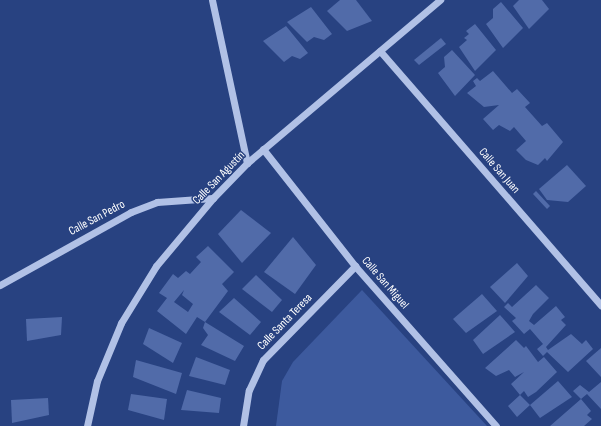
<!DOCTYPE html>
<html>
<head>
<meta charset="utf-8">
<style>
  body { margin:0 }
  #map { position:relative; width:601px; height:426px; overflow:hidden; background:#284281; font-family:"Sofia Sans Condensed",sans-serif }
  div>[style] { position:absolute }
  [style*='--x'] { left:calc(var(--x)*1px); top:calc(var(--y)*1px); width:calc(var(--w)*1px); rotate:calc(var(--a)*1deg) }
  .green>* { inset:0; background:#3d5a9e }
  .building>* { inset:0; background:#516ba9 }
  .minor>* { height:7px; margin:-3.5px; padding:0 3.5px; transform-origin:3.5px; border-radius:3.5px; background:#b1c1e6 }
  span { translate:-50% -50%; white-space:nowrap; text-align:center; line-height:1.15; -webkit-text-stroke:3px #284281; paint-order:stroke }
  .street-label { font-size:12px; color:#fff }
</style>
</head>
<body>
<div id="map">
  <div class="green">
    <i style="clip-path:polygon(362px 290px,487px 426px,276px 426px,282px 381px,293px 362px)"></i>
  </div>
  <div class="building">
    <i style="clip-path:polygon(340px 0,356px 0,372px 21px,347px 31px,327px 11px)"></i>
    <i style="clip-path:polygon(519px 0,542px 0,549px 9px,529px 29px,513px 6px)"></i>
    <i style="clip-path:polygon(501px 2px,523px 28px,503px 48px,486px 24px,493px 18px,493px 9px)"></i>
    <i style="clip-path:polygon(311px 7px,332px 34px,324px 40px,314px 37px,307px 42px,287px 22px)"></i>
    <i style="clip-path:polygon(475px 24px,496px 50px,475px 71px,459px 47px,467px 40px,464px 38px,469px 34px,466px 31px)"></i>
    <i style="clip-path:polygon(286px 26px,308px 53px,300px 59px,292px 56px,284px 62px,263px 41px)"></i>
    <i style="clip-path:polygon(441px 38px,446px 44px,419px 65px,414px 60px)"></i>
    <i style="clip-path:polygon(452px 50px,475px 75px,455px 96px,438px 73px,445px 67px,444px 57px)"></i>
    <i style="clip-path:polygon(493px 71px,512px 93px,517px 89px,530px 103px,525px 107px,542px 126px,547px 123px,563px 142px,547px 161px,545px 158px,538px 165px,526px 160px,516px 150px,526px 141px,514px 127px,510px 131px,499px 125px,493px 130px,483px 119px,499px 105px,484px 107px,467px 93px,476px 86px,473px 81px,477px 78px,480px 81px)"></i>
    <i style="clip-path:polygon(567px 165px,586px 186px,568px 202px,547px 200px,539px 189px)"></i>
    <i style="clip-path:polygon(536px 191px,550px 206px,547px 209px,533px 194px)"></i>
    <i style="clip-path:polygon(241px 210px,271px 233px,242px 263px,218px 234px)"></i>
    <i style="clip-path:polygon(293px 237px,316px 265px,295px 294px,264px 272px)"></i>
    <i style="clip-path:polygon(evenodd,208px 246px,234px 272px,222px 284px,228px 291px,205px 322px,197px 317px,186px 334px,157px 311px,167px 298px,159px 293px,173px 274px,178px 278px,186px 271px,190px 274px,201px 262px,196px 257px,208px 246px,184px 290px,182px 295px,193px 304px,188px 312px,174px 302px,184px 290px)"></i>
    <i style="clip-path:polygon(517px 263px,528px 276px,505px 303px,490px 287px)"></i>
    <i style="clip-path:polygon(256px 275px,282px 300px,272px 312px,242px 289px)"></i>
    <i style="clip-path:polygon(536px 285px,549px 298px,533px 314px,529px 321px,534px 325px,556px 306px,565px 317px,561px 320px,566px 325px,546px 347px,548px 350px,571px 334px,582px 344px,586px 340px,593px 349px,568px 372px,547px 352px,543px 356px,537px 349px,543px 344px,530px 329px,524px 334px,512px 321px,516px 318px,504px 307px,508px 303px,512px 307px)"></i>
    <i style="clip-path:polygon(482px 294px,497px 311px,466px 333px,453px 319px)"></i>
    <i style="clip-path:polygon(234px 298px,261px 322px,250px 335px,219px 312px)"></i>
    <i style="clip-path:polygon(500px 315px,515px 332px,483px 354px,473px 340px)"></i>
    <i style="clip-path:polygon(62px 317px,61px 335px,27px 341px,26px 319px)"></i>
    <i style="clip-path:polygon(205px 322px,244px 346px,235px 361px,201px 345px,208px 335px,203px 328px)"></i>
    <i style="clip-path:polygon(149px 328px,182px 343px,173px 363px,143px 344px)"></i>
    <i style="clip-path:polygon(516px 340px,524px 348px,526px 346px,538px 362px,544px 357px,557px 372px,536px 392px,528px 397px,524px 391px,520px 395px,530px 405px,517px 417px,508px 406px,520px 395px,511px 384px,524px 372px,515px 377px,509px 370px,496px 376px,485px 368px)"></i>
    <i style="clip-path:polygon(601px 348px,601px 377px,586px 361px)"></i>
    <i style="clip-path:polygon(196px 357px,230px 370px,225px 385px,189px 376px)"></i>
    <i style="clip-path:polygon(136px 360px,182px 373px,176px 394px,133px 377px)"></i>
    <i style="clip-path:polygon(558px 381px,572px 397px,540px 418px,530px 405px)"></i>
    <i style="clip-path:polygon(601px 382px,601px 409px,587px 394px,581px 399px,573px 391px,580px 385px,589px 392px)"></i>
    <i style="clip-path:polygon(187px 390px,221px 398px,219px 413px,181px 410px)"></i>
    <i style="clip-path:polygon(131px 394px,167px 399px,164px 420px,128px 410px)"></i>
    <i style="clip-path:polygon(48px 398px,49px 415px,12px 423px,11px 400px)"></i>
    <i style="clip-path:polygon(581px 399px,591px 411px,587px 415px,592px 419px,584px 426px,550px 426px)"></i>
  </div>
  <div class="minor">
    <i style="--x:212;--y:0;--w:167;--a:77.9"></i>
    <i style="--x:380;--y:51;--w:337;--a:49"></i>
    <i style="--x:263;--y:149;--w:149;--a:51.8"></i>
    <i style="--x:355;--y:266;--w:213;--a:48.6"></i>
    <i style="--x:0;--y:285;--w:150;--a:-29.1"></i>
    <i style="--x:131;--y:212;--w:28;--a:-21"></i>
    <i style="--x:157;--y:202;--w:56;--a:-4.1"></i>
    <i style="--x:87;--y:426;--w:46;--a:-77.5"></i>
    <i style="--x:97;--y:381;--w:63;--a:-67.5"></i>
    <i style="--x:121;--y:323;--w:67;--a:-58.4"></i>
    <i style="--x:156;--y:266;--w:89;--a:-50"></i>
    <i style="--x:213;--y:198;--w:49;--a:-45.8"></i>
    <i style="--x:247;--y:163;--w:253;--a:-40.2"></i>
    <i style="--x:243;--y:426;--w:36;--a:-81"></i>
    <i style="--x:249;--y:390;--w:33;--a:-65"></i>
    <i style="--x:263;--y:360;--w:132;--a:-45.6"></i>
  </div>
  <div class="street-label">
    <span style="left:499px;top:171px;rotate:49deg">Calle San Juan</span>
    <span style="left:219px;top:178px;rotate:-46deg">Calle San Agustín</span>
    <span style="left:97px;top:218px;rotate:-28deg">Calle San Pedro</span>
    <span style="left:385px;top:283px;rotate:49deg">Calle San Miguel</span>
    <span style="left:285px;top:322px;rotate:-46deg">Calle Santa Teresa</span>
  </div>
</div>
</body>
</html>
